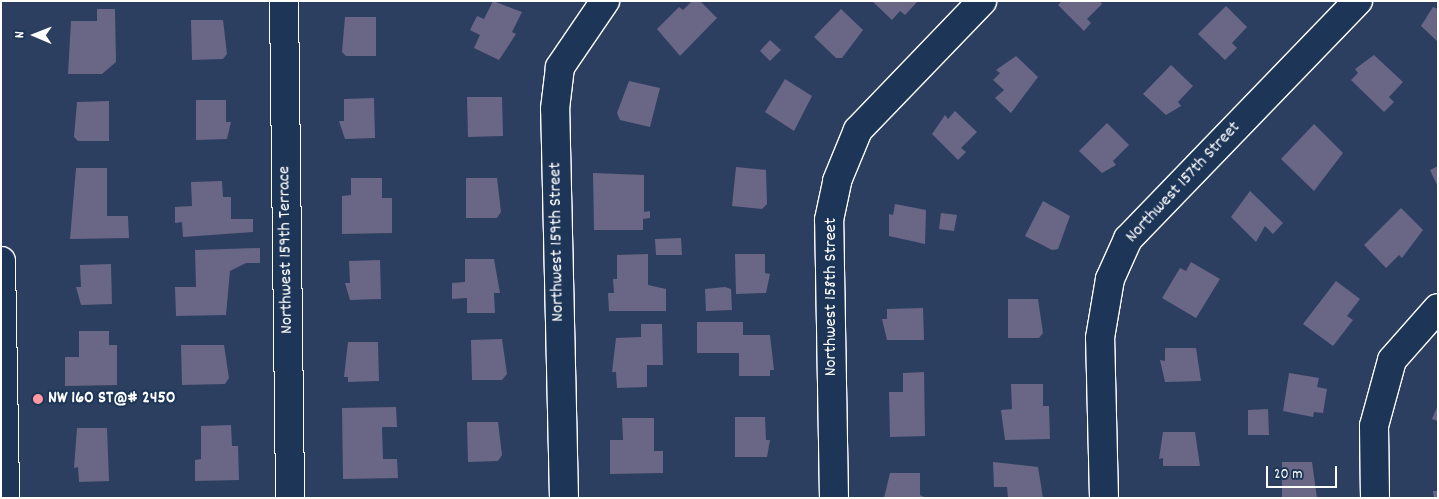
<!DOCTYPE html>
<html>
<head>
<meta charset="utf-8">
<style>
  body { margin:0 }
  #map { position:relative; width:1439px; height:499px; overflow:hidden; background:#2c3f60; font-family:Dekko,sans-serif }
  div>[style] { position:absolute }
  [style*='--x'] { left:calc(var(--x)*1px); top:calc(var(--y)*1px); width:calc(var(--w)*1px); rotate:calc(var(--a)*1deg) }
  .building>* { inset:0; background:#6a6686 }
  .roads { filter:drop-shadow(1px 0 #fff) drop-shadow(-1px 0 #fff) drop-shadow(0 1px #fff) drop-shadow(0 -1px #fff) }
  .street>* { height:28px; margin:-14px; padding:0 14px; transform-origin:14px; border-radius:14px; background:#1d3557 }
  .dots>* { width:14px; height:14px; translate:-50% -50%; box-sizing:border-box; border:2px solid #1d3557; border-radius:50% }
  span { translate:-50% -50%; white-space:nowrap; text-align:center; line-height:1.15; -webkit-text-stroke:4px #1d3557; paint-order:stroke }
  .street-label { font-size:18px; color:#fff }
  .poi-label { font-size:18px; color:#fff; font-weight:700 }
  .left { translate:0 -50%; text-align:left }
  .frame { position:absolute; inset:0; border:2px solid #fff; pointer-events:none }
  .north { position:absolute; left:10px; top:10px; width:50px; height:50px; -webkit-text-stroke:4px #1d3557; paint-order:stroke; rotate:271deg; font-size:14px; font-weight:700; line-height:20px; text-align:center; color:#fff }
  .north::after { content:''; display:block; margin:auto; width:18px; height:22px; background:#fff; clip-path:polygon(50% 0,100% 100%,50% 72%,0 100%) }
  .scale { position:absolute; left:1266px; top:466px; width:71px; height:22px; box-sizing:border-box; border:2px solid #fff; border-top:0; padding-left:6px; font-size:15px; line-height:18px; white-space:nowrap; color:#fff; -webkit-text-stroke:4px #1d3557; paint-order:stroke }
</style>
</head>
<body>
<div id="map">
  <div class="building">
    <i style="clip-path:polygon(493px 1px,522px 12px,512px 32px,516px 34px,499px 60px,474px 48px,480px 35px,470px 30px,477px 16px,484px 19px)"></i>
    <i style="clip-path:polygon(692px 1px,700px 1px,717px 18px,680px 56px,657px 29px,679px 7px,683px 10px)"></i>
    <i style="clip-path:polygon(872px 1px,918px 1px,905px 15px,900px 11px,892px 20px)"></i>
    <i style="clip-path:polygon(1062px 1px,1100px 1px,1102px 4px,1087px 19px,1091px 23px,1084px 31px,1058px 5px)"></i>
    <i style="clip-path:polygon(1226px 6px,1247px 27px,1232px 43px,1237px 48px,1225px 60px,1198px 34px)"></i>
    <i style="clip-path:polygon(1433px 7px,1438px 9px,1438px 42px,1421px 26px)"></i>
    <i style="clip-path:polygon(97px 9px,115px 9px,116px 62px,102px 74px,68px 74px,71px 21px,97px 21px)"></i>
    <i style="clip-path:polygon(841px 9px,863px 30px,842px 58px,836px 58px,814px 37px)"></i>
    <i style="clip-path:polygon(345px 17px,376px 17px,376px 56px,346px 56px,342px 52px)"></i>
    <i style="clip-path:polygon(191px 20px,223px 20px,227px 54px,223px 59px,192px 60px)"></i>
    <i style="clip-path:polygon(770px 40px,781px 50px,770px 61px,760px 51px)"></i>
    <i style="clip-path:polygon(1374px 55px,1403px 82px,1389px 97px,1394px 102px,1384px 112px,1351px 80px,1358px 73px,1355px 69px)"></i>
    <i style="clip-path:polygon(1016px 56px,1038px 77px,1011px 113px,995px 98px,1004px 90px,993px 80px,1000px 73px,996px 70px)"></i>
    <i style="clip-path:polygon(1171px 65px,1193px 86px,1178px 102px,1181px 106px,1166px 115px,1143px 94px)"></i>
    <i style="clip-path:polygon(785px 79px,812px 96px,794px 131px,765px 112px)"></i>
    <i style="clip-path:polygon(629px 81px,660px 88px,650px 127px,620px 120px,617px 113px)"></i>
    <i style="clip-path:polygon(467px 97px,502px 97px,503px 136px,468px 137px)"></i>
    <i style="clip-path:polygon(374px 98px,375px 138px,345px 139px,339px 121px,344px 121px,344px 99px)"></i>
    <i style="clip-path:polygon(196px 100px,226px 100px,226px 122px,231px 122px,227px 139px,196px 140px)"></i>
    <i style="clip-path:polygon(109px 101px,109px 141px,78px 141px,74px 137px,77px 102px)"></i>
    <i style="clip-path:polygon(955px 111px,977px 132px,961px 148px,966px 152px,958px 160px,932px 134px,945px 115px,948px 119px)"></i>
    <i style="clip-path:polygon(1107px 123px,1129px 145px,1113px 161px,1116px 165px,1102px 173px,1079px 151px)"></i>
    <i style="clip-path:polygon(1314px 124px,1343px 153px,1314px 191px,1281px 159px)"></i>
    <i style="clip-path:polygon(1438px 166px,1438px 187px,1430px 170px)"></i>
    <i style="clip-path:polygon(736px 167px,766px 170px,767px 204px,762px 209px,732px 206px)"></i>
    <i style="clip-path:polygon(76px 168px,107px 168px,107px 216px,128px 216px,129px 238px,70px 239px)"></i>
    <i style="clip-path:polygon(593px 173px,644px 175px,644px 212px,650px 211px,650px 218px,643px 219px,643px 230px,594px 230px)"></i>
    <i style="clip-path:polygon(351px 178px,382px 178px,382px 198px,392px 198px,392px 233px,342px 234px,342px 196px,351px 195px)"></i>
    <i style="clip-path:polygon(466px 178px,497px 178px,501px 212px,497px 218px,466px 218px)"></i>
    <i style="clip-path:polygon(222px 181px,223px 197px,231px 197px,231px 219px,253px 219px,253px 232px,183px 237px,182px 222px,175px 223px,175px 207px,192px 206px,191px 182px)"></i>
    <i style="clip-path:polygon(1250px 191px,1283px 223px,1273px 234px,1265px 226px,1256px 242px,1231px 217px)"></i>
    <i style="clip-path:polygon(1043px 201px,1070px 216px,1058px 249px,1052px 250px,1025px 236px)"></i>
    <i style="clip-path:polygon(895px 204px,926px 210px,925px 244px,889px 236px,889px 214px,893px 215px)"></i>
    <i style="clip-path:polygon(1401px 208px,1423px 230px,1402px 258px,1399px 255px,1386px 268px,1364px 245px)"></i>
    <i style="clip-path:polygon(941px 213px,957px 215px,954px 231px,939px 229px)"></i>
    <i style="clip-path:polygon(681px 238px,682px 255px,656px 255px,655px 239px)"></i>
    <i style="clip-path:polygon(260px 248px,260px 263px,246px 263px,230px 271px,226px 315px,176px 316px,175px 287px,196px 287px,195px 250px)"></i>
    <i style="clip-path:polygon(648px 254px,648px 285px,666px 289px,666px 311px,609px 311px,608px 293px,614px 293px,613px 279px,617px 279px,617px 255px)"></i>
    <i style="clip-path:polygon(735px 254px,765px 254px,765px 273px,770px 274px,766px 293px,736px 294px)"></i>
    <i style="clip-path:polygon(465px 259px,494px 259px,500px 293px,494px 293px,495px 313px,467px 313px,467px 298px,452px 299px,452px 283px,465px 282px)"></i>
    <i style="clip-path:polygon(380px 260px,381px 299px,350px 300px,345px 283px,350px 283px,349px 261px)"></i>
    <i style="clip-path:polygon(1191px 262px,1220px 279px,1196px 318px,1162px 298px,1180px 268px,1186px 271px)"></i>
    <i style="clip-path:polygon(111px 264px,112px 304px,81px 305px,76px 287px,81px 287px,80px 265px)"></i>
    <i style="clip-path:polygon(1336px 281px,1360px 299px,1347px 316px,1353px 320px,1333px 346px,1303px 324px)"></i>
    <i style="clip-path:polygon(725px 287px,731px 289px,732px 310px,706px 311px,705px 289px)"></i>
    <i style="clip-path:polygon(1008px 299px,1038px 299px,1043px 333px,1039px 338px,1008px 338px)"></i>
    <i style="clip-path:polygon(923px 308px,924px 340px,887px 340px,882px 319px,887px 319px,887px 309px)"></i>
    <i style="clip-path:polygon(697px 322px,743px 322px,743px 335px,770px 335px,774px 370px,770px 370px,770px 376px,739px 376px,739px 353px,697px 353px)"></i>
    <i style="clip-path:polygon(641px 324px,662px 324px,663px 365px,647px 365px,647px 387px,617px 388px,616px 372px,612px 372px,616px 338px,641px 337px)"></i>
    <i style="clip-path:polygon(79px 331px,109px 331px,109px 345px,117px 345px,117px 385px,65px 386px,65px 357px,79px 357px)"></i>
    <i style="clip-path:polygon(502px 339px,507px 374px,502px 380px,472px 380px,471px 340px)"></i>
    <i style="clip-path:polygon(348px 342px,378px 342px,379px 381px,348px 382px,348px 377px,344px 377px)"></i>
    <i style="clip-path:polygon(181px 345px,224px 345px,229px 378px,225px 384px,182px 385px)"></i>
    <i style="clip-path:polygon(1165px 348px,1196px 348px,1201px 381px,1165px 382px,1160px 360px,1165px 361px)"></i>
    <i style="clip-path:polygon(924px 372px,925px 436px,890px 437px,889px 392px,903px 392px,903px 373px)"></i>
    <i style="clip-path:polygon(1289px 373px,1319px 378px,1317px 387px,1327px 389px,1323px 413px,1314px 412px,1313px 417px,1283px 411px)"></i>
    <i style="clip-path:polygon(1011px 384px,1043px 384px,1043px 406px,1049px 406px,1050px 439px,1005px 440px,1001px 410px,1012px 409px)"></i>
    <i style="clip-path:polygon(1438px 405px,1438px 421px,1432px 419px)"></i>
    <i style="clip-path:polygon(396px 407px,397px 427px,382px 427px,383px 459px,397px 459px,398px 478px,343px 479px,342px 408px)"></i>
    <i style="clip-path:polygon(1268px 409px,1269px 435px,1248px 435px,1248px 410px)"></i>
    <i style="clip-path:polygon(735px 417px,765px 417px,766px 440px,770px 440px,767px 457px,735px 457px)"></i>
    <i style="clip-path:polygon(622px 418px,654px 418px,654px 451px,663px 451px,663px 473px,610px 474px,610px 440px,623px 440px)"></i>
    <i style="clip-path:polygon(467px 422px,498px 422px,502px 455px,498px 461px,468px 462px)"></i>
    <i style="clip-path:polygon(231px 425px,232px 446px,238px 446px,239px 480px,195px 481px,195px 460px,201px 459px,201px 426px)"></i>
    <i style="clip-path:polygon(77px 428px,107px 428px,109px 481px,79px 482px,78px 467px,74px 468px)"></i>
    <i style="clip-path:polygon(1163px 432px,1195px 432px,1200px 466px,1163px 466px,1163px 458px,1159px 459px)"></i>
    <i style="clip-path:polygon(993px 462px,1038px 467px,1043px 498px,1008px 498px,1007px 487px,994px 487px)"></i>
    <i style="clip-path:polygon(1282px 462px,1312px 462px,1317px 498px,1282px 498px)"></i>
    <i style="clip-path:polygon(890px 473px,920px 473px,920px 495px,926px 498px,884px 498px)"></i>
    <i style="clip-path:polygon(1433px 491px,1438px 491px,1438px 498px,1434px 498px)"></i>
  </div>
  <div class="roads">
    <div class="street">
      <i style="--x:284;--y:1;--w:497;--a:89.3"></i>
      <i style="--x:1;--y:261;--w:237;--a:89"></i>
      <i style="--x:564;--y:498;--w:389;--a:-91.3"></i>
      <i style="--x:555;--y:109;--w:42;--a:-83.2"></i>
      <i style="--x:560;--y:67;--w:80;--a:-55.7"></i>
      <i style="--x:834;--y:498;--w:278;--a:-91"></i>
      <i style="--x:829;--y:220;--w:40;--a:-78"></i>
      <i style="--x:837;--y:181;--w:55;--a:-67.6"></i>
      <i style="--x:858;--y:130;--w:179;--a:-46.1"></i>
      <i style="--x:1104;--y:498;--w:160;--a:-91.4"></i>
      <i style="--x:1100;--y:338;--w:60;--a:-80.4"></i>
      <i style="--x:1110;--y:279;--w:44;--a:-65.8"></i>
      <i style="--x:1128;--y:239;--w:331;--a:-46"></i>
      <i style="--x:1375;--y:498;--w:72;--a:-90.8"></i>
      <i style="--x:1374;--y:426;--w:68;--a:-74.7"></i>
      <i style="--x:1392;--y:360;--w:69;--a:-48.5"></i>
    </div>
  </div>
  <div class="dots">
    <i style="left:38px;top:399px;background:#ff9aa2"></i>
  </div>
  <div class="street-label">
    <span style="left:1184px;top:183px;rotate:-47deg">Northwest 157th Street</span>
    <span style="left:558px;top:242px;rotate:-91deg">Northwest 159th Street</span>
    <span style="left:287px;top:250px;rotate:-91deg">Northwest 159th Terrace</span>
    <span style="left:832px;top:297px;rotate:-90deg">Northwest 158th Street</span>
  </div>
  <div class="poi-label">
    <span class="left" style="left:48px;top:399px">NW 160 ST@# 2450</span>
  </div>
  <div class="frame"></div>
  <div class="north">N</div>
  <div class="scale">20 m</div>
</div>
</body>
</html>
